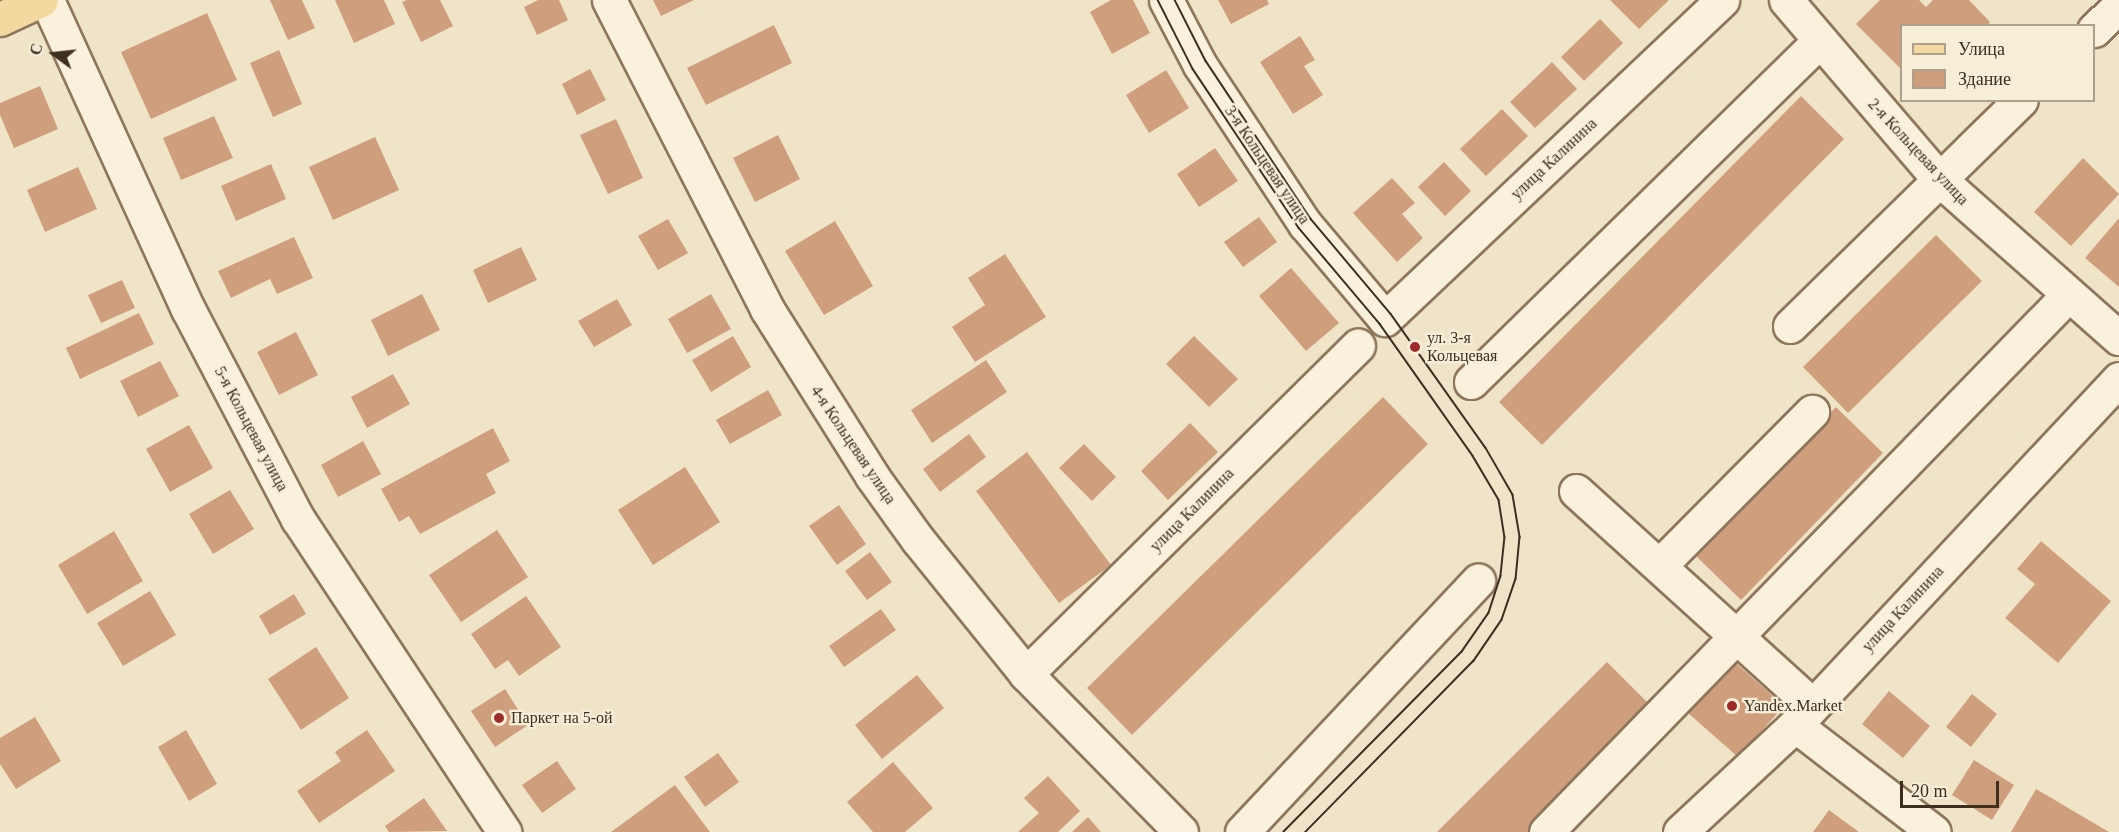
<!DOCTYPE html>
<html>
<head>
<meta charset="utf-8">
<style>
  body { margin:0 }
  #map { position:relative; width:2119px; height:832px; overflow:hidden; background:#f0e4c8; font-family:Georgia,serif }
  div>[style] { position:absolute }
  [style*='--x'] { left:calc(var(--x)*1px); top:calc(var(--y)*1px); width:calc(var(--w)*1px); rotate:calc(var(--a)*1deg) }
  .building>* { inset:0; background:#cf9f7d }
  .roads { filter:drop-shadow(2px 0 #8d765c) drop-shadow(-2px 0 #8d765c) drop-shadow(0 2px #8d765c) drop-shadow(0 -2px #8d765c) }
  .minor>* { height:33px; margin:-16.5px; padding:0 16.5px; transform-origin:16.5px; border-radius:16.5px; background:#faf1dc }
  .major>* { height:33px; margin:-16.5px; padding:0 16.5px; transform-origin:16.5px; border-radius:16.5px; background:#f3d9a0 }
  .tram>* { height:1.5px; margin:-0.75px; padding:0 0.75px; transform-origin:0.75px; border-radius:0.75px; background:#3d2e20 }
  .dots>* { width:16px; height:16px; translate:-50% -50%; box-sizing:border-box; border:3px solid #f7eed8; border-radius:50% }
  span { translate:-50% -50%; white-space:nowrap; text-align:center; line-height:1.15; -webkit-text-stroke:4.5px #f7eed8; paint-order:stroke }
  .street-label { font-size:16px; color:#3d2e20 }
  .poi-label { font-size:16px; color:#3d2e20 }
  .left { translate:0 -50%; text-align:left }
  .legend { position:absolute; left:1900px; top:24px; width:195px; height:78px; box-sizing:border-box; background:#f7eed8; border:2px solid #ada18e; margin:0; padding:8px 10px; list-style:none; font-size:18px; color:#3d2e20 }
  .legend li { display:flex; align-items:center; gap:12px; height:30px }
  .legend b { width:30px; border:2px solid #ada18e }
  .north { position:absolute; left:24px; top:24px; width:60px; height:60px; -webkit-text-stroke:4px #f7eed8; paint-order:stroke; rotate:285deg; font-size:16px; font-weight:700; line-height:24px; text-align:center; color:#3d2e20 }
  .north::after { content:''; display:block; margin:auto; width:21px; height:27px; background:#3d2e20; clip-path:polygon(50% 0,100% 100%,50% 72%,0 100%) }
  .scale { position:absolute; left:1900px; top:781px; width:99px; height:27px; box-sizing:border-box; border:3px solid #3d2e20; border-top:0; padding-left:8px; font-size:18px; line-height:21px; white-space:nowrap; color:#3d2e20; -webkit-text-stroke:4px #f7eed8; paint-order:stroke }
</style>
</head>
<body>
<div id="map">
  <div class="building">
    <i style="clip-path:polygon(270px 0,302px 0,315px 28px,288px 40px)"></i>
    <i style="clip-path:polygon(335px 0,384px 0,395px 24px,354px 43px)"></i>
    <i style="clip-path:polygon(407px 0,440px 0,453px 26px,421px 42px,402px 2px)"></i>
    <i style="clip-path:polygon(538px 0,559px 0,568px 20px,537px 35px,524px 7px)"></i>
    <i style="clip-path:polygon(653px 0,694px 0,661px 16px)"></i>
    <i style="clip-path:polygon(1111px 0,1133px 0,1150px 33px,1112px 54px,1090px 12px)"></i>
    <i style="clip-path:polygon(1218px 0,1267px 0,1269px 4px,1231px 24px)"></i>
    <i style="clip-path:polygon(1610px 0,1669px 0,1639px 29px)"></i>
    <i style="clip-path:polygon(1880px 0,1919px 0,1926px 7px,1933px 0,1969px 0,1990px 22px,1987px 26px,1902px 26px,1902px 70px,1856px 24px)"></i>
    <i style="clip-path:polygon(207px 13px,237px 80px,151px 119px,121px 52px)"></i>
    <i style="clip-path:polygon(1600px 19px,1623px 43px,1584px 81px,1561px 57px)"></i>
    <i style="clip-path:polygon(774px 25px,792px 63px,706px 105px,687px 68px)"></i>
    <i style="clip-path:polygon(1300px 36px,1315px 60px,1304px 66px,1323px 95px,1293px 114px,1260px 62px)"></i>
    <i style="clip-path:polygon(279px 50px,302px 104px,273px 117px,250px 63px)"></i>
    <i style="clip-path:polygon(1552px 62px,1577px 89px,1535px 128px,1510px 102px)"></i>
    <i style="clip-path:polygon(590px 69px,606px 100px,577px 115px,562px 84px)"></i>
    <i style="clip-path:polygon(1166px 70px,1189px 108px,1149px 133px,1126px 95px)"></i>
    <i style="clip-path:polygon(40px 86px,58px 129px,14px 148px,0 115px,0 103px)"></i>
    <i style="clip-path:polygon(1801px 96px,1844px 139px,1542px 445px,1499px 402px)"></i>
    <i style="clip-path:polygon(1502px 109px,1528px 136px,1486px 176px,1460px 149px)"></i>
    <i style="clip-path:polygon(214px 116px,233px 158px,181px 180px,163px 138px)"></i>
    <i style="clip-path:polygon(616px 119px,643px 178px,608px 194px,580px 135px)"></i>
    <i style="clip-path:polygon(778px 135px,800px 179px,755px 202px,733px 158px)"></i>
    <i style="clip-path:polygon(375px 137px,399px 190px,333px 220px,309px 167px)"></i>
    <i style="clip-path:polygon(1215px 148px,1238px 181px,1199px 207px,1177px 174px)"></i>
    <i style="clip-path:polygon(2083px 158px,2119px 194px,2071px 246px,2034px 212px)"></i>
    <i style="clip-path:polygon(1444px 162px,1471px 191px,1445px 216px,1418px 187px)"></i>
    <i style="clip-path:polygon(271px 164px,286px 199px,236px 221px,221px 186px)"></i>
    <i style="clip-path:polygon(78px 167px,97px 209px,45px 232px,27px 190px)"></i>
    <i style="clip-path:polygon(1392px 178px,1415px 203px,1402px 214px,1423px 238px,1397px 262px,1353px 213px)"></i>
    <i style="clip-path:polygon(1259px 217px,1277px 242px,1243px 267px,1224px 242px)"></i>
    <i style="clip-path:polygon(2119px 218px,2119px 287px,2085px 258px)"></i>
    <i style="clip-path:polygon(668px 219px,688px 253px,658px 270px,638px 236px)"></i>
    <i style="clip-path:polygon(835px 221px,873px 286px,824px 315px,785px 251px)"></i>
    <i style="clip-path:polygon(1936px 235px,1982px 281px,1848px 413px,1803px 367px)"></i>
    <i style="clip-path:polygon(294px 237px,313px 278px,277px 294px,270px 279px,231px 298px,218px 271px)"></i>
    <i style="clip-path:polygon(521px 247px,537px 280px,488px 303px,473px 270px)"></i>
    <i style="clip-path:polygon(1005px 254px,1046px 317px,975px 362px,952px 327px,985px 305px,968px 278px)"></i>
    <i style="clip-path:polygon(1291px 268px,1339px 323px,1306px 351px,1259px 296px)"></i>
    <i style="clip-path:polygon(122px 280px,135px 308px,101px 323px,88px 295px)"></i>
    <i style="clip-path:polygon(422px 294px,440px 330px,388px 356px,371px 320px)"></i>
    <i style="clip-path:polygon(711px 294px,731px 329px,687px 353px,668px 319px)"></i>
    <i style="clip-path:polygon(617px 299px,632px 325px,594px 347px,578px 321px)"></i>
    <i style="clip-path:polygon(139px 313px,154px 344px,80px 379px,66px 348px)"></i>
    <i style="clip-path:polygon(296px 332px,318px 375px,279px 395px,257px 352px)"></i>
    <i style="clip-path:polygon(733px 336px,751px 367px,711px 392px,692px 360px)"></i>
    <i style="clip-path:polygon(1194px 336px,1238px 379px,1209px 407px,1166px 364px)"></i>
    <i style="clip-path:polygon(986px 360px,1007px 392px,932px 443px,911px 410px)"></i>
    <i style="clip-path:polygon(160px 361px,179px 396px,138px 417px,120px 381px)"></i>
    <i style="clip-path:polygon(393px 374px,410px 404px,367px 428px,351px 397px)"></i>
    <i style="clip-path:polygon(768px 390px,782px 415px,730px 444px,716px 420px)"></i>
    <i style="clip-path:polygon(1383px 397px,1428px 444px,1132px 735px,1087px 688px)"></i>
    <i style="clip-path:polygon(1836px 407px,1883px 453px,1741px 600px,1694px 554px)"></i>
    <i style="clip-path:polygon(1190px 423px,1218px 452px,1168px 500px,1141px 471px)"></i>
    <i style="clip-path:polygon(189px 425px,213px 468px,170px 492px,146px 449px)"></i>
    <i style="clip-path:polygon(493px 428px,510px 461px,486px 474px,496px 493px,420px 534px,409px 516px,399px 522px,381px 489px)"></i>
    <i style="clip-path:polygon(969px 434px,986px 457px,940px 492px,923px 469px)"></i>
    <i style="clip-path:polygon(363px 441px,381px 474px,338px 497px,321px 465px)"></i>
    <i style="clip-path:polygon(1084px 444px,1116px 477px,1092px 501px,1059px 468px)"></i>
    <i style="clip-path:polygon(1027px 452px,1111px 565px,1059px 603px,976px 491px)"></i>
    <i style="clip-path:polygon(685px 467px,720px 522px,653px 565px,618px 510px)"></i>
    <i style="clip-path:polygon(230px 490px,254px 529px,213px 554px,189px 514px)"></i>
    <i style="clip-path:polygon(839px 505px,866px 544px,837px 565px,809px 526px)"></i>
    <i style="clip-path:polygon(497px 530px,528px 577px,461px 622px,429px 575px)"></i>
    <i style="clip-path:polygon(114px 531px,143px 581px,87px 614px,58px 565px)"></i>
    <i style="clip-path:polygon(2041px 541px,2111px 601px,2058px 663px,2005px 618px,2035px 584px,2017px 569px)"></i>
    <i style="clip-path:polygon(870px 552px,892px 582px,867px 600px,845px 571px)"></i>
    <i style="clip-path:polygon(150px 591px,176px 635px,123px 666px,97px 623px)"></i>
    <i style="clip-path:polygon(294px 594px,306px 614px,270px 635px,259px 616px)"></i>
    <i style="clip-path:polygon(526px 596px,561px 647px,519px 676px,508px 660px,495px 669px,471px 634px)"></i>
    <i style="clip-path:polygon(881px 609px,896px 630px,844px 667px,829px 646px)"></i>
    <i style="clip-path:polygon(316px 647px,349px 698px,301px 730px,268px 679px)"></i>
    <i style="clip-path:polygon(1727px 655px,1784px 706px,1738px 757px,1680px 706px)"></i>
    <i style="clip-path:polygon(1607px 662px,1654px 709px,1532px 832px,1437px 832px)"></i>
    <i style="clip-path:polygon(917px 675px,944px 708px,882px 759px,855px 725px)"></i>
    <i style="clip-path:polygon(505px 689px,528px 725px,495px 747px,471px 711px)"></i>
    <i style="clip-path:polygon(1889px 691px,1930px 726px,1903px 758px,1862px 724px)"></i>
    <i style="clip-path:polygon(1972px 694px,1997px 714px,1971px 747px,1946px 727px)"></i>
    <i style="clip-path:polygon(35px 717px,61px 761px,16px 789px,0 764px,0 738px)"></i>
    <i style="clip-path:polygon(186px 730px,217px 784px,189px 801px,158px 747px)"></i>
    <i style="clip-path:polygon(367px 730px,395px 771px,319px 823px,297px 791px,341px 761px,335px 752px)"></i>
    <i style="clip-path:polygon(718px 753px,739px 782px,705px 807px,684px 777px)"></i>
    <i style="clip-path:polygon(1974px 760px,2014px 785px,1992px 820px,1952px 795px)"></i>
    <i style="clip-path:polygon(557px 761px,576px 789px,542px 813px,522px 785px)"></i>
    <i style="clip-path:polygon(893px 762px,933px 808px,905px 832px,873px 832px,847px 802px)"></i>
    <i style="clip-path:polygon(1048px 776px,1080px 811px,1058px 832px,1018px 832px,1039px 813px,1024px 798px)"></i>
    <i style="clip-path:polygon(675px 785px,710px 832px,611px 832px)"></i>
    <i style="clip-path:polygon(2036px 789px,2109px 832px,2011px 832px)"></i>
    <i style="clip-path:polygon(424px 798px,447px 831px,389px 832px,385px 826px)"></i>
    <i style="clip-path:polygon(1829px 810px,1859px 832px,1813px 832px)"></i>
    <i style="clip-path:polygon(1088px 817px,1101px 832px,1072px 832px)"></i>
  </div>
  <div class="roads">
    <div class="minor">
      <i style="--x:47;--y:0;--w:340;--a:65.5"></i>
      <i style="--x:188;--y:309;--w:237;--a:62.4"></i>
      <i style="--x:298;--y:519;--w:375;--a:56.6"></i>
      <i style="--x:609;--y:0;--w:347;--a:62.9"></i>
      <i style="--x:767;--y:309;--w:197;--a:57.8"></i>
      <i style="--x:872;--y:476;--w:79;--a:54.3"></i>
      <i style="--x:918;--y:540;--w:172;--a:51.1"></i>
      <i style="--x:1026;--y:674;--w:221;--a:45.5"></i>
      <i style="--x:1166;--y:0;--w:73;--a:62.4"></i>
      <i style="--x:1200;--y:65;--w:191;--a:56.6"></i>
      <i style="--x:1305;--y:224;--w:124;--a:49.9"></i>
      <i style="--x:1385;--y:319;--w:464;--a:-43.4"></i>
      <i style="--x:1786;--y:0;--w:235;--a:49.5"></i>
      <i style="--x:1939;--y:179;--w:240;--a:41.5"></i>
      <i style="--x:2094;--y:30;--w:35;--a:-44"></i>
      <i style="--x:1790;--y:326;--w:323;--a:-44.4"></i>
      <i style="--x:1471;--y:382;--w:486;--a:-44.4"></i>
      <i style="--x:1576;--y:491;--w:319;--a:42.2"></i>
      <i style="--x:1660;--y:565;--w:216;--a:-45.2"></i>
      <i style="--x:1026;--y:674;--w:467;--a:-44.7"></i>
      <i style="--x:1795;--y:725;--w:175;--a:37.6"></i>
      <i style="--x:1242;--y:832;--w:345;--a:-46.8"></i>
      <i style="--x:1546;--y:832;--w:749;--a:-45.81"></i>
      <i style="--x:1680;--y:832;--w:157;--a:-42.9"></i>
      <i style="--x:1795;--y:725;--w:474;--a:-46.9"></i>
    </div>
    <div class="major">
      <i style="--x:0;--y:19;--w:45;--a:-24.9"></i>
    </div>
  </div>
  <div class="tram">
    <i style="--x:1158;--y:0;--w:77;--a:63.1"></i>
    <i style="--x:1193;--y:69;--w:191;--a:56.3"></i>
    <i style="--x:1299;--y:228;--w:126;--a:49.8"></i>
    <i style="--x:1380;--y:324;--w:161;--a:54.8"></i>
    <i style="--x:1473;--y:456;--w:51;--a:59.4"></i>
    <i style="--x:1499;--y:500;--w:37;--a:81"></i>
    <i style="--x:1505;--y:537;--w:39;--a:96"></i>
    <i style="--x:1501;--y:576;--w:39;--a:108"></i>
    <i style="--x:1489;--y:613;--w:47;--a:124.7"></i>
    <i style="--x:1462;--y:652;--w:253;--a:134.7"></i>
    <i style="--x:1175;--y:0;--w:68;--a:63.1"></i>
    <i style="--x:1206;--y:61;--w:190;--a:56.4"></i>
    <i style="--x:1311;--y:219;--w:124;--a:49.9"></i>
    <i style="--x:1391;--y:314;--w:164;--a:54.7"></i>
    <i style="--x:1486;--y:448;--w:54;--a:60.1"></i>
    <i style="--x:1513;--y:495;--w:43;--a:80.5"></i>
    <i style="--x:1520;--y:537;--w:42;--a:95.4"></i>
    <i style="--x:1516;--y:579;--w:43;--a:108.9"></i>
    <i style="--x:1502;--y:620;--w:50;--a:124.3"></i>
    <i style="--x:1474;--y:661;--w:240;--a:134.5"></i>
  </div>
  <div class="dots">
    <i style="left:1415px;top:347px;background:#9e2a2b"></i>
    <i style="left:1732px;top:706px;background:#9e2a2b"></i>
    <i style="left:499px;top:718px;background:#9e2a2b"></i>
  </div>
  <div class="street-label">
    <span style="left:1918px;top:152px;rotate:47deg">2-я Кольцевая улица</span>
    <span style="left:1554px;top:159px;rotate:-43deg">улица Калинина</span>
    <span style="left:1267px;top:165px;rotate:56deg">3-я Кольцевая улица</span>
    <span style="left:251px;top:429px;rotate:62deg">5-я Кольцевая улица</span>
    <span style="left:853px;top:445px;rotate:56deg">4-я Кольцевая улица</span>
    <span style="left:1192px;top:510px;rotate:-45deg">улица Калинина</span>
    <span style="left:1903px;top:609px;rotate:-47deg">улица Калинина</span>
  </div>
  <div class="poi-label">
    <span class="left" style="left:1427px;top:347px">ул. 3-я<br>Кольцевая</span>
    <span class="left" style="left:1744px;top:706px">Yandex.Market</span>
    <span class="left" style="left:511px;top:718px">Паркет на 5-ой</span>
  </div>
  <ul class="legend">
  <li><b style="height:8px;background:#f3d9a0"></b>Улица</li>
  <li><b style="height:16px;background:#cf9f7d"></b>Здание</li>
  </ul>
  <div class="north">С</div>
  <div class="scale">20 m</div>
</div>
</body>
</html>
